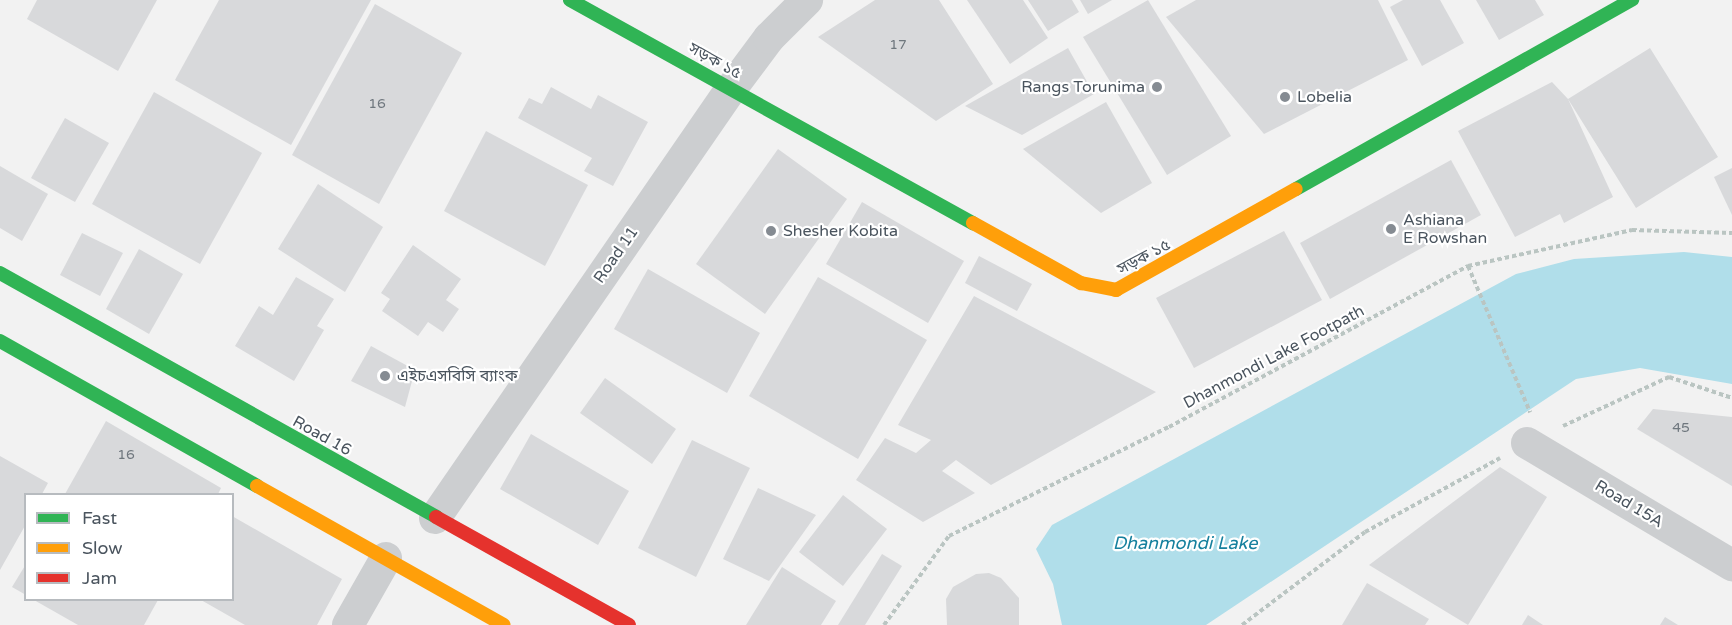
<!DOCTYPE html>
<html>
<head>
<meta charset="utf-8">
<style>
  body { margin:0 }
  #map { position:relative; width:1732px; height:625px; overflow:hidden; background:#f2f2f2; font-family:"Varela Round","Noto Sans Bengali",sans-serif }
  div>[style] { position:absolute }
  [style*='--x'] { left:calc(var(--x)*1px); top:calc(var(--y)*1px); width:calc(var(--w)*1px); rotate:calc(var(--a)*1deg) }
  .water>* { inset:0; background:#b0deea }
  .building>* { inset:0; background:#d8d9db }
  .path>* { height:4px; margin-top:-2px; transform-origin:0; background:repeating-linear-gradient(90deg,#bac5c2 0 4.5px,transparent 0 7.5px) }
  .street>* { height:32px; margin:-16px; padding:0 16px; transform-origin:16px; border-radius:16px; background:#ccced0 }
  .fast>* { height:14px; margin:-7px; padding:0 7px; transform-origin:7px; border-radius:7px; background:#30b455 }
  .slow>* { height:14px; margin:-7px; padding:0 7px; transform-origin:7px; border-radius:7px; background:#ff9f0a }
  .jam>* { height:14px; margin:-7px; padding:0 7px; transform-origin:7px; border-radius:7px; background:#e5322d }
  .dots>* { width:16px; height:16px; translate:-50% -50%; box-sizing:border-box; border:3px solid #fff; border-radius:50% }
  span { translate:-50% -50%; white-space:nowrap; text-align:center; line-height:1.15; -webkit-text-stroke:4.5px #fff; paint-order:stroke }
  .number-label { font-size:14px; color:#6f777e }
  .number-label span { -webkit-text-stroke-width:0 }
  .street-label { font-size:16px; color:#4a545e }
  .poi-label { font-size:16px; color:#4a545e }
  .right { translate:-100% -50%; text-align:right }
  .left { translate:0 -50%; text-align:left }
  .water-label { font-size:18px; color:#16809e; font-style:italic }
  .legend { position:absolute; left:24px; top:493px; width:210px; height:108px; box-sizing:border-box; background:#fff; border:2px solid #b7bbbf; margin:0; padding:8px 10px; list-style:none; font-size:18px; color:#4a545e }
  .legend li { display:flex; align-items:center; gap:12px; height:30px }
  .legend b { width:30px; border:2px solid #b7bbbf }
</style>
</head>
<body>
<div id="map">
  <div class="water">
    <i style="clip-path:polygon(1684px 252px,1732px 257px,1732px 384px,1640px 368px,1576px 379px,1206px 625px,1062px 625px,1053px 584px,1036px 549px,1052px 525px,1516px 274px,1574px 259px)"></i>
  </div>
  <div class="building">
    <i style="clip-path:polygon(37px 0,157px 0,118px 71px,27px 19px)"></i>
    <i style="clip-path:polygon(219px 0,371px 0,291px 145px,175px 80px)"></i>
    <i style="clip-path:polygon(875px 0,939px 0,993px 84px,936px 121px,818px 37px)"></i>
    <i style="clip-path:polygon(967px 0,1023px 0,1048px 38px,1010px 64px)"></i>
    <i style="clip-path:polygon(1028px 0,1072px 0,1079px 12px,1048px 31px)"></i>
    <i style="clip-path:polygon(1080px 0,1112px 0,1088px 14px)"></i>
    <i style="clip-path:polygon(1148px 0,1231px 136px,1167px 175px,1083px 37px)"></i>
    <i style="clip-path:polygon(1196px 0,1378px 0,1408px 60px,1264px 134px,1166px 17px)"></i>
    <i style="clip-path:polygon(1403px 0,1440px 0,1464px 43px,1422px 66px,1390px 7px)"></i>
    <i style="clip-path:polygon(1476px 0,1535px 0,1544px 15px,1499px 40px)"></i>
    <i style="clip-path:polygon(375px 4px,462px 53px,379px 204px,292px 155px)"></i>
    <i style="clip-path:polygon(1068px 48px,1094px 94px,1022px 135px,965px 106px)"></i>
    <i style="clip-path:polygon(1650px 48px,1718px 157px,1636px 208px,1568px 99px,1613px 197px,1564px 223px,1560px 214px,1515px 237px,1458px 131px,1552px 82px,1568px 99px)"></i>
    <i style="clip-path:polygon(551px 87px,591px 109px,598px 95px,648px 122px,613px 186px,584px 171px,592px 158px,518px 118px,529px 98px,542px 104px)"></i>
    <i style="clip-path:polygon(154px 92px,262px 153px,200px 264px,92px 204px)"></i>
    <i style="clip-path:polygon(1106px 102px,1152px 183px,1101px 213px,1023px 149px)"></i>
    <i style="clip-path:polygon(65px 118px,109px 143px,75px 202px,31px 178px)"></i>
    <i style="clip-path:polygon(486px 131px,588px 185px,545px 266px,444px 211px)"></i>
    <i style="clip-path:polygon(778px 149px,847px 199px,765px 314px,696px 264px)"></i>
    <i style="clip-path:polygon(1451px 160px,1481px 215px,1330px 299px,1300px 243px)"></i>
    <i style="clip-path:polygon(0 166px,48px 194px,22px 241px,0 228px)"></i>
    <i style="clip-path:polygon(1732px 168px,1732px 215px,1714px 177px)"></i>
    <i style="clip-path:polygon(318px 184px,383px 227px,345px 292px,278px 249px)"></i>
    <i style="clip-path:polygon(862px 202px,964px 261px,928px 323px,826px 264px)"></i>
    <i style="clip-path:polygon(1284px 231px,1322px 300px,1194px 368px,1156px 298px)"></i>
    <i style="clip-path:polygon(82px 233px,123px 253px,100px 296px,60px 275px)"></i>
    <i style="clip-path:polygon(413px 245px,461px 279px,446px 300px,459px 309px,443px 332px,428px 322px,418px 336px,382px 311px,390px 299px,381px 293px)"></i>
    <i style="clip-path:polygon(139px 249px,183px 274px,149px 334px,106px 309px)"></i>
    <i style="clip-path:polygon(979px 256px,1032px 284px,1017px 311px,965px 283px)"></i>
    <i style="clip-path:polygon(648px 269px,760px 333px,727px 393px,614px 329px)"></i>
    <i style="clip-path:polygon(296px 277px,334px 299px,317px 326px,324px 330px,294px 381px,235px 346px,259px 306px,273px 315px)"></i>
    <i style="clip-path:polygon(818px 277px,927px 340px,858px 459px,749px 396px)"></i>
    <i style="clip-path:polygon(974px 296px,1156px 392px,991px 485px,956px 460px,942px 471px,975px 493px,923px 522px,856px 480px,885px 438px,916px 453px,931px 440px,898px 425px)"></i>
    <i style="clip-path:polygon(371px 346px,415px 370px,405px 407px,351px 381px)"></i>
    <i style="clip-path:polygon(605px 378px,676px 429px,652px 464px,580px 413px)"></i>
    <i style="clip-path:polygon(1653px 409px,1732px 417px,1732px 486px,1637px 429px)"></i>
    <i style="clip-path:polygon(106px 421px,221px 488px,218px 494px,65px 494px)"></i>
    <i style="clip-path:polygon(531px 434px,629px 491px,598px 545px,500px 489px)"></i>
    <i style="clip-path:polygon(692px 440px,750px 468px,696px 577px,638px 548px)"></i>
    <i style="clip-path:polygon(0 456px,48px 483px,42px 494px,26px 494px,26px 524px,0 570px)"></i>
    <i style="clip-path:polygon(1500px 467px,1547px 497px,1468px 625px,1369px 565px)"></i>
    <i style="clip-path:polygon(758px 488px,816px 515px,769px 581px,723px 559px)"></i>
    <i style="clip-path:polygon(843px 495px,887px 529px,843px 586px,799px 552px)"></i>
    <i style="clip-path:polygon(232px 516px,342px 579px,317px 625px,245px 625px,201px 600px,232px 600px)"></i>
    <i style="clip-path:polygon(882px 554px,902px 566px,865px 625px,838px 625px)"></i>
    <i style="clip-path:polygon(26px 564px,26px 595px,12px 587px)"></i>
    <i style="clip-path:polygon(782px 567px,836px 601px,821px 625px,746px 625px)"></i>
    <i style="clip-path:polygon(989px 573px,1001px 578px,1019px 598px,1019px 625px,947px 625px,946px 599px,953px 587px,976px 574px)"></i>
    <i style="clip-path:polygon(1367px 583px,1429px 619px,1425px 625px,1342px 625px)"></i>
    <i style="clip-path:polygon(34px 600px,158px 600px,144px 625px,78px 625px)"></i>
    <i style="clip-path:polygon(1528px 615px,1543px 625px,1522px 625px)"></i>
    <i style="clip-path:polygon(1665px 617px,1678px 625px,1660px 625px)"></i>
  </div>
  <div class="path">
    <i style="--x:1468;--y:266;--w:159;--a:67"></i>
    <i style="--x:1563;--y:426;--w:117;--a:-24.8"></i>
    <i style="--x:1669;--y:377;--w:66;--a:18.4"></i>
    <i style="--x:884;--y:625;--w:110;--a:-53.9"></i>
    <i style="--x:949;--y:536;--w:246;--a:-26.4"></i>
    <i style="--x:1169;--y:427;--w:340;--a:-28.3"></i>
    <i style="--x:1468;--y:266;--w:168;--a:-12.4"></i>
    <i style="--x:1632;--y:230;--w:100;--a:1.7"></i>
    <i style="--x:1242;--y:625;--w:154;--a:-37.1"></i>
    <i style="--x:1365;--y:532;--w:154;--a:-28.7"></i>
  </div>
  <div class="street">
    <i style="--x:1527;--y:443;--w:239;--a:30.8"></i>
    <i style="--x:435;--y:518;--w:521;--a:-55.4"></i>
    <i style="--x:731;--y:89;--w:64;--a:-53.3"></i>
    <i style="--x:769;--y:38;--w:54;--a:-45"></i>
    <i style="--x:348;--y:625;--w:77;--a:-60.4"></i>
  </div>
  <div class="fast">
    <i style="--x:570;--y:0;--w:461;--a:29"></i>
    <i style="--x:1296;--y:189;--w:386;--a:-29.4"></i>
    <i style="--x:0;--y:273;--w:500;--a:29.2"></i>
    <i style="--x:0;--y:341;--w:295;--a:29.4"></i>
  </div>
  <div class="slow">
    <i style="--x:973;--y:223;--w:124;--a:29.1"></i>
    <i style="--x:1081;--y:283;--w:36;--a:11"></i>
    <i style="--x:1116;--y:290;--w:206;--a:-29.3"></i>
    <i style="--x:257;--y:486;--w:283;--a:29.4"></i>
  </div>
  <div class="jam">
    <i style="--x:436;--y:517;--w:221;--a:29.2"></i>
  </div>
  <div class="dots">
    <i style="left:1157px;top:87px;background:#858b92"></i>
    <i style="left:1285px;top:97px;background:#858b92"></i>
    <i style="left:1391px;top:229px;background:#858b92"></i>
    <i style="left:771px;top:231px;background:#858b92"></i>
    <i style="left:385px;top:376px;background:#858b92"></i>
  </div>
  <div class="number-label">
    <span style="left:898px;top:45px">17</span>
    <span style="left:377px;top:104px">16</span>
    <span style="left:1681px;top:428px">45</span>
    <span style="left:126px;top:455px">16</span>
  </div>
  <div class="street-label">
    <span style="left:715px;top:61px;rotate:29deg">সড়ক ১৫</span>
    <span style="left:616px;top:255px;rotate:-55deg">Road 11</span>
    <span style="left:1144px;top:257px;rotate:-28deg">সড়ক ১৫</span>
    <span style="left:1274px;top:357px;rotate:-28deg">Dhanmondi Lake Footpath</span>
    <span style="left:322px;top:436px;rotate:29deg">Road 16</span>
    <span style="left:1629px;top:504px;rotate:31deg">Road 15A</span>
  </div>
  <div class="poi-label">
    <span class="right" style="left:1145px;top:87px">Rangs Torunima</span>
    <span class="left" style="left:1297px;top:97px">Lobelia</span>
    <span class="left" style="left:1403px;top:229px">Ashiana<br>E Rowshan</span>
    <span class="left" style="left:783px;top:231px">Shesher Kobita</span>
    <span class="left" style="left:397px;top:376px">এইচএসবিসি ব্যাংক</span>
  </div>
  <div class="water-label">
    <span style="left:1185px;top:543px">Dhanmondi Lake</span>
  </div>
  <ul class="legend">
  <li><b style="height:8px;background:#30b455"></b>Fast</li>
  <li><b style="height:8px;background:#ff9f0a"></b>Slow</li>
  <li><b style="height:8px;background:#e5322d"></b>Jam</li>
  </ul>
</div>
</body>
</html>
